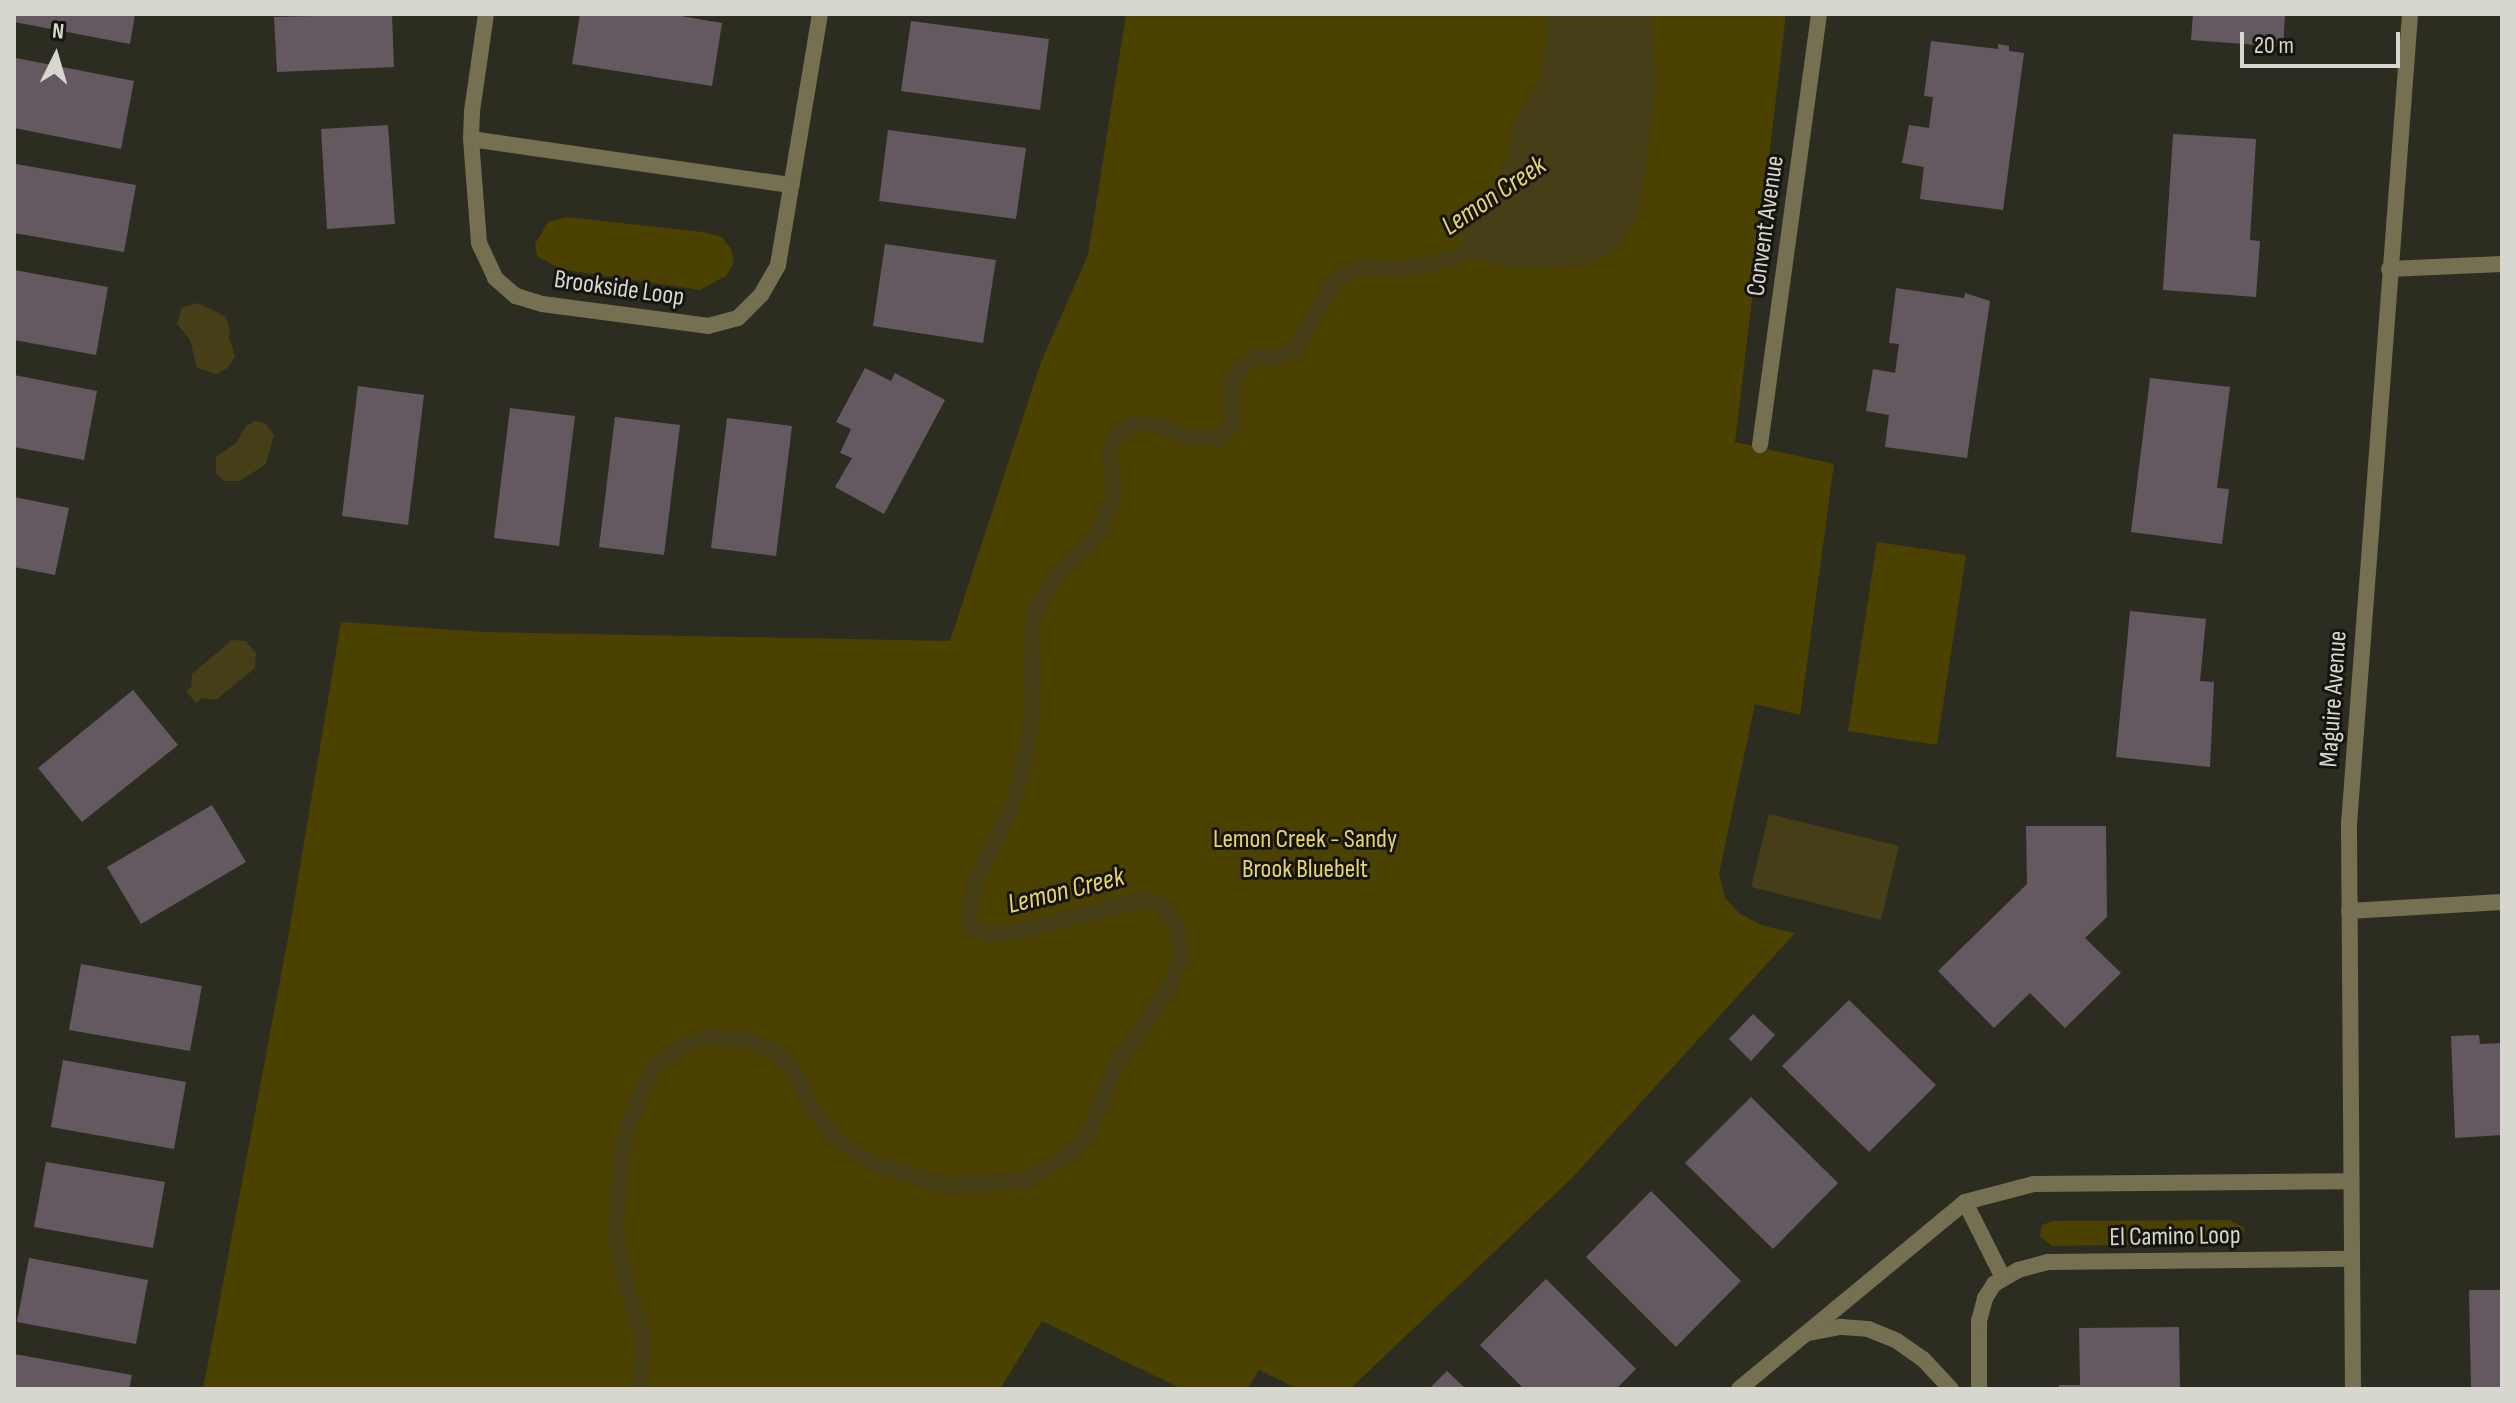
<!DOCTYPE html>
<html>
<head>
<meta charset="utf-8">
<style>
  body { margin:0 }
  #map { position:relative; width:2516px; height:1403px; overflow:hidden; background:#2d2c21; font-family:"Sofia Sans Condensed",sans-serif }
  div>[style] { position:absolute }
  [style*='--x'] { left:calc(var(--x)*1px); top:calc(var(--y)*1px); width:calc(var(--w)*1px); rotate:calc(var(--a)*1deg) }
  .green>* { inset:0; background:#4b4100 }
  .water>* { inset:0; background:#453e16 }
  .stream>* { height:16px; margin:-8px; padding:0 8px; transform-origin:8px; border-radius:8px; background:#453e16 }
  .building>* { inset:0; background:#645961 }
  .lane>* { height:16px; margin:-8px; padding:0 8px; transform-origin:8px; border-radius:8px; background:#757052 }
  .street>* { height:16px; margin:-8px; padding:0 8px; transform-origin:8px; border-radius:8px; background:#757052 }
  span { translate:-50% -50%; white-space:nowrap; text-align:center; line-height:1.15; -webkit-text-stroke:6px #15140f; paint-order:stroke }
  .street-label { font-size:26px; color:#d7d6cf }
  .park-label { font-size:26px; color:#e8d56c }
  .water-label { font-size:28px; color:#e8d66c; font-style:italic }
  .frame { position:absolute; inset:0; border:16px solid #d7d6cf; pointer-events:none }
  .north { position:absolute; left:16px; top:16px; width:80px; height:80px; -webkit-text-stroke:6px #15140f; paint-order:stroke; rotate:5deg; font-size:22px; font-weight:700; line-height:32px; text-align:center; color:#d7d6cf }
  .north::after { content:''; display:block; margin:auto; width:28px; height:36px; background:#d7d6cf; clip-path:polygon(50% 0,100% 100%,50% 72%,0 100%) }
  .scale { position:absolute; left:2240px; top:32px; width:160px; height:36px; box-sizing:border-box; border:4px solid #d7d6cf; border-top:0; padding-left:10px; font-size:24px; line-height:28px; white-space:nowrap; color:#d7d6cf; -webkit-text-stroke:6px #15140f; paint-order:stroke }
</style>
</head>
<body>
<div id="map">
  <div class="green">
    <i style="clip-path:polygon(1126px 14px,1786px 14px,1735px 442px,1834px 464px,1800px 715px,1755px 704px,1719px 874px,1725px 898px,1740px 914px,1764px 926px,1795px 933px,1573px 1177px,1350px 1389px,1298px 1389px,1259px 1370px,1247px 1389px,1182px 1389px,1042px 1321px,1000px 1389px,203px 1389px,288px 938px,341px 622px,484px 632px,950px 641px,1041px 362px,1088px 255px)"></i>
    <i style="clip-path:polygon(567px 217px,703px 232px,722px 237px,731px 249px,734px 262px,726px 276px,700px 290px,560px 269px,537px 256px,535px 244px,548px 222px)"></i>
    <i style="clip-path:polygon(1877px 542px,1966px 555px,1937px 745px,1848px 731px)"></i>
    <i style="clip-path:polygon(2230px 1220px,2244px 1228px,2243px 1236px,2236px 1243px,2052px 1246px,2040px 1237px,2042px 1225px,2053px 1221px)"></i>
  </div>
  <div class="water">
    <i style="clip-path:polygon(1545px 14px,1651px 14px,1657px 86px,1638px 216px,1616px 249px,1588px 265px,1518px 269px,1460px 255px,1462px 233px,1488px 198px,1508px 154px,1512px 126px,1540px 80px,1547px 38px)"></i>
    <i style="clip-path:polygon(198px 303px,225px 316px,230px 328px,229px 337px,235px 356px,228px 368px,216px 374px,197px 368px,190px 340px,177px 324px,182px 307px)"></i>
    <i style="clip-path:polygon(255px 421px,265px 423px,274px 435px,266px 464px,240px 481px,224px 481px,216px 473px,216px 457px,236px 443px,246px 426px)"></i>
    <i style="clip-path:polygon(232px 640px,246px 641px,256px 653px,255px 668px,216px 700px,202px 698px,196px 703px,186px 691px,191px 687px,192px 674px)"></i>
    <i style="clip-path:polygon(1769px 814px,1899px 846px,1881px 920px,1751px 887px)"></i>
  </div>
  <div class="stream">
    <i style="--x:639;--y:1389;--w:50;--a:-84.3"></i>
    <i style="--x:644;--y:1339;--w:59;--a:-107.8"></i>
    <i style="--x:626;--y:1283;--w:49;--a:-101.8"></i>
    <i style="--x:616;--y:1235;--w:80;--a:-86.4"></i>
    <i style="--x:621;--y:1155;--w:32;--a:-76"></i>
    <i style="--x:629;--y:1124;--w:61;--a:-66.8"></i>
    <i style="--x:653;--y:1068;--w:32;--a:-39"></i>
    <i style="--x:678;--y:1048;--w:32;--a:-20"></i>
    <i style="--x:708;--y:1037;--w:34;--a:5"></i>
    <i style="--x:742;--y:1040;--w:34;--a:19"></i>
    <i style="--x:774;--y:1051;--w:31;--a:45"></i>
    <i style="--x:796;--y:1073;--w:37;--a:66"></i>
    <i style="--x:811;--y:1107;--w:38;--a:51"></i>
    <i style="--x:835;--y:1137;--w:43;--a:35.5"></i>
    <i style="--x:870;--y:1162;--w:82;--a:17.1"></i>
    <i style="--x:948;--y:1186;--w:80;--a:-4.3"></i>
    <i style="--x:1028;--y:1180;--w:38;--a:-32"></i>
    <i style="--x:1060;--y:1160;--w:37;--a:-41"></i>
    <i style="--x:1088;--y:1136;--w:73;--a:-69.1"></i>
    <i style="--x:1114;--y:1068;--w:93;--a:-55.1"></i>
    <i style="--x:1167;--y:992;--w:38;--a:-68"></i>
    <i style="--x:1181;--y:957;--w:30;--a:-96"></i>
    <i style="--x:1178;--y:927;--w:26;--a:-127"></i>
    <i style="--x:1162;--y:906;--w:19;--a:-159"></i>
    <i style="--x:1144;--y:899;--w:123;--a:165.4"></i>
    <i style="--x:1025;--y:930;--w:33;--a:171"></i>
    <i style="--x:992;--y:935;--w:22;--a:-158"></i>
    <i style="--x:972;--y:927;--w:18;--a:-99"></i>
    <i style="--x:969;--y:909;--w:32;--a:-76"></i>
    <i style="--x:977;--y:878;--w:77;--a:-63.8"></i>
    <i style="--x:1011;--y:809;--w:59;--a:-74.3"></i>
    <i style="--x:1027;--y:752;--w:41;--a:-81.7"></i>
    <i style="--x:1033;--y:711;--w:76;--a:-91.5"></i>
    <i style="--x:1031;--y:635;--w:21;--a:-82"></i>
    <i style="--x:1034;--y:614;--w:45;--a:-60.6"></i>
    <i style="--x:1056;--y:575;--w:43;--a:-42.2"></i>
    <i style="--x:1088;--y:546;--w:24;--a:-55"></i>
    <i style="--x:1102;--y:526;--w:31;--a:-68"></i>
    <i style="--x:1114;--y:497;--w:43;--a:-95.3"></i>
    <i style="--x:1110;--y:454;--w:19;--a:-72"></i>
    <i style="--x:1116;--y:436;--w:19;--a:-35"></i>
    <i style="--x:1132;--y:425;--w:23;--a:0"></i>
    <i style="--x:1155;--y:425;--w:33;--a:21"></i>
    <i style="--x:1186;--y:437;--w:35;--a:3"></i>
    <i style="--x:1221;--y:439;--w:20;--a:-53"></i>
    <i style="--x:1233;--y:423;--w:41;--a:-92.8"></i>
    <i style="--x:1231;--y:382;--w:22;--a:-54"></i>
    <i style="--x:1244;--y:364;--w:14;--a:-30"></i>
    <i style="--x:1256;--y:357;--w:19;--a:0"></i>
    <i style="--x:1275;--y:357;--w:20;--a:-20"></i>
    <i style="--x:1294;--y:350;--w:82;--a:-59"></i>
    <i style="--x:1336;--y:280;--w:27;--a:-28"></i>
    <i style="--x:1360;--y:267;--w:49;--a:2.3"></i>
    <i style="--x:1409;--y:269;--w:20;--a:-15"></i>
    <i style="--x:1428;--y:264;--w:33;--a:-16"></i>
    <i style="--x:1460;--y:255;--w:21;--a:-35"></i>
  </div>
  <div class="building">
    <i style="clip-path:polygon(14px 14px,135px 14px,130px 44px,14px 22px)"></i>
    <i style="clip-path:polygon(392px 14px,394px 67px,277px 72px,274px 17px)"></i>
    <i style="clip-path:polygon(580px 14px,669px 14px,722px 23px,712px 86px,572px 64px)"></i>
    <i style="clip-path:polygon(2193px 14px,2285px 14px,2283px 47px,2191px 40px)"></i>
    <i style="clip-path:polygon(911px 21px,1049px 39px,1040px 110px,901px 91px)"></i>
    <i style="clip-path:polygon(1931px 41px,1998px 49px,1998px 44px,2009px 46px,2009px 51px,2024px 53px,2003px 210px,1920px 199px,1924px 167px,1902px 163px,1909px 125px,1929px 128px,1933px 97px,1924px 96px)"></i>
    <i style="clip-path:polygon(16px 58px,134px 81px,121px 149px,14px 128px)"></i>
    <i style="clip-path:polygon(388px 125px,395px 224px,327px 229px,321px 129px)"></i>
    <i style="clip-path:polygon(888px 130px,1026px 148px,1016px 219px,879px 201px)"></i>
    <i style="clip-path:polygon(2173px 134px,2256px 139px,2250px 240px,2260px 241px,2256px 297px,2163px 290px)"></i>
    <i style="clip-path:polygon(16px 164px,136px 185px,124px 252px,14px 233px)"></i>
    <i style="clip-path:polygon(885px 244px,996px 260px,983px 343px,873px 326px)"></i>
    <i style="clip-path:polygon(14px 270px,108px 287px,96px 355px,14px 340px)"></i>
    <i style="clip-path:polygon(1896px 288px,1964px 298px,1965px 293px,1990px 301px,1967px 458px,1885px 447px,1889px 415px,1866px 411px,1873px 369px,1895px 373px,1899px 344px,1889px 343px)"></i>
    <i style="clip-path:polygon(865px 368px,891px 381px,895px 373px,945px 400px,884px 514px,835px 487px,852px 458px,840px 453px,851px 429px,836px 422px)"></i>
    <i style="clip-path:polygon(14px 375px,97px 391px,84px 460px,14px 447px)"></i>
    <i style="clip-path:polygon(2150px 378px,2230px 387px,2217px 488px,2229px 489px,2222px 544px,2131px 532px)"></i>
    <i style="clip-path:polygon(358px 386px,424px 395px,408px 525px,342px 516px)"></i>
    <i style="clip-path:polygon(510px 408px,575px 416px,559px 546px,494px 538px)"></i>
    <i style="clip-path:polygon(615px 417px,680px 425px,664px 555px,599px 547px)"></i>
    <i style="clip-path:polygon(727px 418px,792px 426px,776px 556px,711px 548px)"></i>
    <i style="clip-path:polygon(14px 497px,69px 508px,55px 575px,14px 567px)"></i>
    <i style="clip-path:polygon(2130px 611px,2206px 619px,2200px 681px,2214px 682px,2210px 767px,2116px 757px)"></i>
    <i style="clip-path:polygon(133px 690px,178px 745px,82px 822px,38px 768px)"></i>
    <i style="clip-path:polygon(212px 805px,246px 862px,141px 924px,107px 867px)"></i>
    <i style="clip-path:polygon(2026px 826px,2106px 826px,2107px 917px,2085px 938px,2121px 973px,2065px 1028px,2030px 993px,1994px 1028px,1938px 971px,2027px 884px)"></i>
    <i style="clip-path:polygon(81px 964px,202px 986px,190px 1051px,69px 1030px)"></i>
    <i style="clip-path:polygon(1849px 1000px,1936px 1085px,1869px 1152px,1782px 1066px)"></i>
    <i style="clip-path:polygon(1753px 1014px,1775px 1035px,1751px 1061px,1729px 1039px)"></i>
    <i style="clip-path:polygon(2479px 1035px,2480px 1044px,2502px 1043px,2502px 1135px,2455px 1138px,2451px 1036px)"></i>
    <i style="clip-path:polygon(63px 1060px,186px 1082px,174px 1149px,51px 1127px)"></i>
    <i style="clip-path:polygon(1751px 1097px,1838px 1183px,1773px 1249px,1685px 1163px)"></i>
    <i style="clip-path:polygon(46px 1162px,165px 1182px,153px 1248px,34px 1227px)"></i>
    <i style="clip-path:polygon(1651px 1191px,1741px 1281px,1676px 1347px,1586px 1257px)"></i>
    <i style="clip-path:polygon(29px 1258px,148px 1280px,136px 1344px,17px 1322px)"></i>
    <i style="clip-path:polygon(1546px 1279px,1636px 1369px,1616px 1389px,1524px 1389px,1480px 1345px)"></i>
    <i style="clip-path:polygon(2469px 1290px,2502px 1290px,2502px 1389px,2471px 1389px)"></i>
    <i style="clip-path:polygon(2179px 1327px,2180px 1389px,2059px 1389px,2059px 1385px,2080px 1385px,2079px 1328px)"></i>
    <i style="clip-path:polygon(14px 1354px,132px 1375px,129px 1389px,14px 1389px)"></i>
    <i style="clip-path:polygon(1447px 1371px,1466px 1389px,1429px 1389px)"></i>
  </div>
  <div class="lane">
    <i style="--x:1965;--y:1202;--w:85;--a:63.4"></i>
  </div>
  <div class="street">
    <i style="--x:486;--y:14;--w:98;--a:98.2"></i>
    <i style="--x:472;--y:111;--w:28;--a:92"></i>
    <i style="--x:471;--y:139;--w:104;--a:85.6"></i>
    <i style="--x:479;--y:243;--w:38;--a:65"></i>
    <i style="--x:495;--y:278;--w:28;--a:41"></i>
    <i style="--x:516;--y:296;--w:27;--a:17"></i>
    <i style="--x:542;--y:304;--w:167;--a:7.5"></i>
    <i style="--x:708;--y:326;--w:31;--a:-15"></i>
    <i style="--x:738;--y:318;--w:33;--a:-45"></i>
    <i style="--x:761;--y:295;--w:34;--a:-60"></i>
    <i style="--x:778;--y:265;--w:254;--a:-80.5"></i>
    <i style="--x:471;--y:139;--w:324;--a:8.2"></i>
    <i style="--x:2389;--y:269;--w:113;--a:-2.5"></i>
    <i style="--x:1760;--y:445;--w:435;--a:-82.2"></i>
    <i style="--x:2349;--y:911;--w:153;--a:-3.4"></i>
    <i style="--x:1809;--y:1333;--w:33;--a:-11"></i>
    <i style="--x:1841;--y:1327;--w:27;--a:4"></i>
    <i style="--x:1868;--y:1329;--w:31;--a:22"></i>
    <i style="--x:1897;--y:1341;--w:32;--a:35"></i>
    <i style="--x:1923;--y:1359;--w:41;--a:47"></i>
    <i style="--x:1739;--y:1389;--w:293;--a:-39.6"></i>
    <i style="--x:1965;--y:1202;--w:71;--a:-14.6"></i>
    <i style="--x:2034;--y:1184;--w:317;--a:-0.5"></i>
    <i style="--x:1979;--y:1389;--w:68;--a:-90"></i>
    <i style="--x:1979;--y:1321;--w:24;--a:-75"></i>
    <i style="--x:1985;--y:1298;--w:17;--a:-57"></i>
    <i style="--x:1994;--y:1284;--w:28;--a:-30"></i>
    <i style="--x:2018;--y:1270;--w:31;--a:-15"></i>
    <i style="--x:2048;--y:1262;--w:304;--a:-0.6"></i>
    <i style="--x:2353;--y:1389;--w:565;--a:-90.41"></i>
    <i style="--x:2349;--y:824;--w:812;--a:-85.69"></i>
  </div>
  <div class="street-label">
    <span style="left:1766px;top:226px;rotate:-82deg">Convent Avenue</span>
    <span style="left:619px;top:289px;rotate:8deg">Brookside Loop</span>
    <span style="left:2334px;top:699px;rotate:-86deg">Maguire Avenue</span>
    <span style="left:2175px;top:1237px;rotate:-1deg">El Camino Loop</span>
  </div>
  <div class="park-label">
    <span style="left:1305px;top:855px">Lemon Creek - Sandy<br>Brook Bluebelt</span>
  </div>
  <div class="water-label">
    <span style="left:1494px;top:196px;rotate:-34deg">Lemon Creek</span>
    <span style="left:1066px;top:891px;rotate:-14deg">Lemon Creek</span>
  </div>
  <div class="frame"></div>
  <div class="north">N</div>
  <div class="scale">20 m</div>
</div>
</body>
</html>
